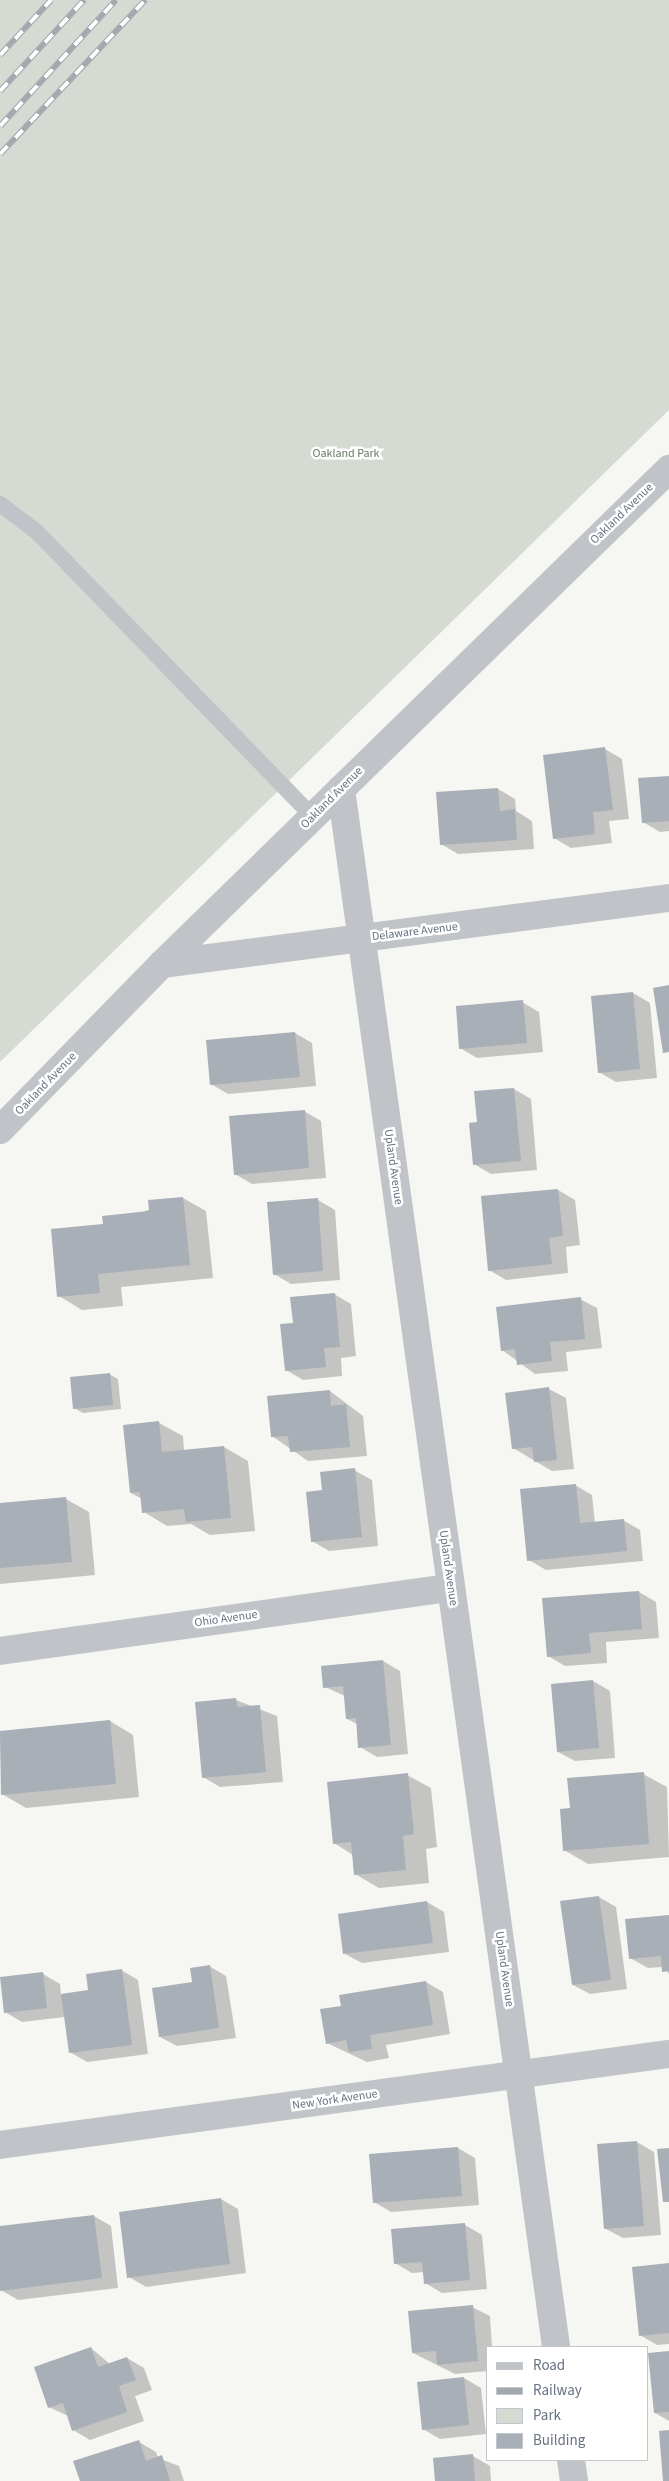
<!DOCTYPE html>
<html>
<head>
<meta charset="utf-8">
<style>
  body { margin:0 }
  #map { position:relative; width:669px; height:2481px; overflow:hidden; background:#f6f6f3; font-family:"Source Sans 3",sans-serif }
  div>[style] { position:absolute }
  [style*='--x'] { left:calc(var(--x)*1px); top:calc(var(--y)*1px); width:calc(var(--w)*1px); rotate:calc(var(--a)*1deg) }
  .green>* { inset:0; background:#d5dbd3 }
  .shadow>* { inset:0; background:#0003 }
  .building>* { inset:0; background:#a9afb6 }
  .service>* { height:16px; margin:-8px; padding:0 8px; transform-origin:8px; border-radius:8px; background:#c0c3c7 }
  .minor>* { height:28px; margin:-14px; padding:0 14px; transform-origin:14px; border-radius:14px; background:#c0c3c7 }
  .rail>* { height:5.5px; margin-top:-2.75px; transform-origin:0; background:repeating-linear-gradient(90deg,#fff 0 11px,#a3a7ae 0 22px); box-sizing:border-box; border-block:1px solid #a3a7ae }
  span { translate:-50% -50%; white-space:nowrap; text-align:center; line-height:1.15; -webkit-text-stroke:5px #fff; paint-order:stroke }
  .park-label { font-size:12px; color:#667a65 }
  .street-label { font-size:12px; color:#677283 }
  .legend { position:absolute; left:486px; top:2346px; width:162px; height:115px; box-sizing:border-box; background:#fff; border:1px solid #c2c7cd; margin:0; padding:6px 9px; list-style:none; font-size:15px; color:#677283 }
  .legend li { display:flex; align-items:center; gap:10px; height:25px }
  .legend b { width:25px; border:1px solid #c2c7cd }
</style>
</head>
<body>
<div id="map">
  <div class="green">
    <i style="clip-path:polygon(0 0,669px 0,669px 410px,0 1062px)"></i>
  </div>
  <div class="shadow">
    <i style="clip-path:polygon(605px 749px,622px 759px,629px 819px,609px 821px,612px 843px,571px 848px,554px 838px)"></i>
    <i style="clip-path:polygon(669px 777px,669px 831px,660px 832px,643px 822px)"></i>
    <i style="clip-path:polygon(498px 789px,515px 799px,516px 811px,532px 821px,534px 849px,458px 854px,441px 844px)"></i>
    <i style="clip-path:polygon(633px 993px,650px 1003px,657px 1078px,616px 1082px,599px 1072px)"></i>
    <i style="clip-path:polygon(522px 1002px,539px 1012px,543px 1052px,477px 1058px,460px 1048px)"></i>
    <i style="clip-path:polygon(295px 1033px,312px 1043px,316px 1086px,228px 1094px,211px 1084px,207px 1041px)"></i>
    <i style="clip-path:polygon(514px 1089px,531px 1099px,537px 1170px,491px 1174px,474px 1164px,479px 1123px,476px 1092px)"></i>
    <i style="clip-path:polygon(304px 1111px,321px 1121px,326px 1178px,252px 1184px,235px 1174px)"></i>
    <i style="clip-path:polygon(558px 1190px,575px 1200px,580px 1245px,566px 1247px,568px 1273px,506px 1280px,489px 1270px,482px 1198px)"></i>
    <i style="clip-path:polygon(183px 1198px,206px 1211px,213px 1278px,121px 1287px,123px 1306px,82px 1310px,59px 1296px,104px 1225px)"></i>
    <i style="clip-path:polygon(318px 1200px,335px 1210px,340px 1280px,291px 1284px,274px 1274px)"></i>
    <i style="clip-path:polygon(334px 1294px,351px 1304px,356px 1356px,341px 1358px,342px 1376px,303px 1380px,286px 1370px,294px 1324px)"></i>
    <i style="clip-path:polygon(580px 1299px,597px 1308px,602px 1348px,566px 1352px,568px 1371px,535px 1374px,502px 1350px)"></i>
    <i style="clip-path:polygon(109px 1374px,118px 1379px,121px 1409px,83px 1413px,74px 1408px)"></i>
    <i style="clip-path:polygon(549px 1389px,566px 1398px,574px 1469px,552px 1471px,513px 1448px)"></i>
    <i style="clip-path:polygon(330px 1391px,363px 1416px,367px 1456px,308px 1461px,272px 1436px)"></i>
    <i style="clip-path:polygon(159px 1423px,183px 1436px,184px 1451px,224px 1447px,248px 1461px,255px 1531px,210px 1535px,191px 1524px,167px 1526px,144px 1512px,142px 1499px,131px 1493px)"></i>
    <i style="clip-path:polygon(354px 1470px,372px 1480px,378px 1546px,329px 1551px,312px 1541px,323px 1492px)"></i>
    <i style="clip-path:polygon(575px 1485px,592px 1495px,595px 1523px,623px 1520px,640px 1530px,643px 1561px,546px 1570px,529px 1560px)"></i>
    <i style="clip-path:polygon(66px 1499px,89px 1512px,95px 1575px,0 1584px,0 1505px)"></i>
    <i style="clip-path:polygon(639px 1592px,656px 1602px,659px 1638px,606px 1642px,607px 1663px,565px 1666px,548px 1656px)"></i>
    <i style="clip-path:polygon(383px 1661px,400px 1671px,408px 1754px,377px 1757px,360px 1747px,357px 1724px,347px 1719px,345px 1696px,325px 1687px)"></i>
    <i style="clip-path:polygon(593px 1681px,610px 1691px,615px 1758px,575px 1761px,558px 1752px)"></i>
    <i style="clip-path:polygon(236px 1700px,277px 1716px,283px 1782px,220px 1787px,203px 1777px)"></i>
    <i style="clip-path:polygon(110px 1721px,133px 1735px,139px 1797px,26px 1808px,2px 1794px,0 1732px)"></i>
    <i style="clip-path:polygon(643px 1774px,667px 1787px,669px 1857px,588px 1864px,564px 1850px,571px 1809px)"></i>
    <i style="clip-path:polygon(407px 1775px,431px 1788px,437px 1847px,426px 1849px,429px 1883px,379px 1888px,355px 1874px,353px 1855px,334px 1843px)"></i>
    <i style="clip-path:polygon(599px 1897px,616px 1907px,627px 1989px,590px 1994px,573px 1985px)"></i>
    <i style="clip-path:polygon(427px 1902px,444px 1912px,449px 1952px,362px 1963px,345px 1954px)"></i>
    <i style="clip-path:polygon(669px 1916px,669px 1974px,663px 1967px,648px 1968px,630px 1958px)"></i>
    <i style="clip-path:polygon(209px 1966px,226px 1976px,236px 2038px,177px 2046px,160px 2037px)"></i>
    <i style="clip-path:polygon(121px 1970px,138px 1980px,148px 2054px,87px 2062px,70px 2052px,65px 2017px,22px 2022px,5px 2012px,43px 1974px,60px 1984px,61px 1995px,89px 1991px)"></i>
    <i style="clip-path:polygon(426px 1982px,443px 1992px,450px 2034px,386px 2045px,389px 2058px,367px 2062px,327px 2043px,342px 2007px)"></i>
    <i style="clip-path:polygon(637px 2142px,654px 2152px,661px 2235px,623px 2238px,606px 2229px)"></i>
    <i style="clip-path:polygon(458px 2148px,475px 2158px,479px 2205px,391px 2212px,374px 2202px)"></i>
    <i style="clip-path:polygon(221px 2199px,238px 2209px,246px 2273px,146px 2287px,129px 2277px,120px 2213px)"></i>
    <i style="clip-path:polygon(94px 2216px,111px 2226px,118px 2288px,18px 2300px,1px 2290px,0 2228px)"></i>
    <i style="clip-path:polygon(465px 2225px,482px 2235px,487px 2289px,442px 2293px,425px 2283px,424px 2272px,412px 2273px,395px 2263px)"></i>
    <i style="clip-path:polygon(669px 2264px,669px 2344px,657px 2345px,640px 2335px)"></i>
    <i style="clip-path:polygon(472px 2307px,490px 2316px,492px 2347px,488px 2347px,488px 2371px,455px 2374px,413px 2353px)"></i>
    <i style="clip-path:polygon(91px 2348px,110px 2364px,127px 2358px,144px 2368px,152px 2390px,135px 2396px,144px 2421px,90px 2440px,73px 2430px,68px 2416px,49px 2407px)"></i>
    <i style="clip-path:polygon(669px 2352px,669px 2421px,655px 2413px)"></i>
    <i style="clip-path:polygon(464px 2378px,481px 2388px,486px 2434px,440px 2439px,423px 2429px)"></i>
    <i style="clip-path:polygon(139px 2442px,156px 2452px,158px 2458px,179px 2466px,184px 2481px,81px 2481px)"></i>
    <i style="clip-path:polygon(473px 2456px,490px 2466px,491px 2481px,436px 2481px)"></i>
  </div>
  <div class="building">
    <i style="clip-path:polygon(605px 747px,613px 810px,593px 812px,595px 834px,553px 839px,543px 755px)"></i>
    <i style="clip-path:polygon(669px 776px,669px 821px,642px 823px,638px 778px)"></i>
    <i style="clip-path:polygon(498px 788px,500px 811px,515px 809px,517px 840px,440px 845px,436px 792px)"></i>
    <i style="clip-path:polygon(669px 985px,669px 1052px,663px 1053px,653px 988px)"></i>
    <i style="clip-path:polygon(633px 992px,640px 1069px,598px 1073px,591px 996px)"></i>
    <i style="clip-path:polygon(523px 1000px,527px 1043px,459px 1049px,456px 1006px)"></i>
    <i style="clip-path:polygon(295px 1032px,300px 1077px,210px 1085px,206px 1040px)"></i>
    <i style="clip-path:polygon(514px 1088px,521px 1161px,473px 1165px,469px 1123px,477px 1122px,474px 1091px)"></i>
    <i style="clip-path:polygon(305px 1110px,309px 1168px,234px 1175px,229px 1116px)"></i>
    <i style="clip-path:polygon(558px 1189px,563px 1236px,549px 1238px,552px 1264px,488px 1271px,481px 1196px)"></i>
    <i style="clip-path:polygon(183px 1197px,190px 1265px,98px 1274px,100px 1293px,57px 1297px,51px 1229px,103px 1224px,102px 1216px,149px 1211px,148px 1200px)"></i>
    <i style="clip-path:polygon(318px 1198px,323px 1271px,273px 1275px,267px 1202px)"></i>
    <i style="clip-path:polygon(335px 1293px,340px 1347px,324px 1348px,326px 1367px,285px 1371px,280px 1324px,293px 1323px,290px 1297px)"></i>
    <i style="clip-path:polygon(581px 1297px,585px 1339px,550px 1342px,552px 1361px,517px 1365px,515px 1349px,501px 1351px,496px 1307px)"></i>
    <i style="clip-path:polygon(110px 1373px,113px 1405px,73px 1409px,70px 1377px)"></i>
    <i style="clip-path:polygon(549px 1387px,557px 1460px,534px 1462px,532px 1447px,512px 1449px,505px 1393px)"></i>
    <i style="clip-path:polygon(330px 1390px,331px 1406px,346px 1404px,350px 1447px,290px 1452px,288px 1436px,271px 1437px,267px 1396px)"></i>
    <i style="clip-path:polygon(159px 1421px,162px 1452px,224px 1446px,231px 1518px,186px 1522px,184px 1509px,142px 1513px,140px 1492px,130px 1493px,123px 1425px)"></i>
    <i style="clip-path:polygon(355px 1468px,362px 1537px,311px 1542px,306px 1492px,322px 1490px,320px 1472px)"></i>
    <i style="clip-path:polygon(576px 1484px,580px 1523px,624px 1519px,627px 1551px,527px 1561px,520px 1489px)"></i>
    <i style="clip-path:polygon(66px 1497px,72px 1562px,0 1568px,0 1503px)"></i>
    <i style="clip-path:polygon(639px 1591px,642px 1629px,589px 1633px,591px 1653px,547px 1657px,542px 1598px)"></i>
    <i style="clip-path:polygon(383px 1660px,391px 1745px,358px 1748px,356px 1718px,346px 1719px,343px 1686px,323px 1688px,321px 1666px)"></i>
    <i style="clip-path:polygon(593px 1680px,599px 1748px,557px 1752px,551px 1684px)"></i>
    <i style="clip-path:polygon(236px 1698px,237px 1707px,260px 1705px,266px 1772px,202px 1778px,195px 1702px)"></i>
    <i style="clip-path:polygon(110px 1720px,116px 1784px,1px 1795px,0 1731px)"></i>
    <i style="clip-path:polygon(644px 1772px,649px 1844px,563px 1851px,560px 1809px,570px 1808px,567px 1778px)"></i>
    <i style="clip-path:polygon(408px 1773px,414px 1834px,403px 1836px,406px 1870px,354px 1875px,351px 1842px,333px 1844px,327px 1782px)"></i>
    <i style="clip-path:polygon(599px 1896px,611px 1980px,572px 1985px,560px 1901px)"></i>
    <i style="clip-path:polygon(427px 1901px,433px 1943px,343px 1954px,338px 1914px)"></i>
    <i style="clip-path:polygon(669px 1915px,669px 1971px,662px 1972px,661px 1956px,629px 1959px,625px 1919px)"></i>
    <i style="clip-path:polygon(210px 1965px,219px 2028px,159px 2037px,152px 1988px,192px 1982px,190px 1968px)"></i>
    <i style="clip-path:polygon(122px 1969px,132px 2045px,69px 2053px,61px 1994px,88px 1990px,86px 1974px)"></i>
    <i style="clip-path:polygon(43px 1972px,47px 2008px,4px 2013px,0 1977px)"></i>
    <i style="clip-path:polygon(426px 1981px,433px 2025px,370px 2035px,372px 2049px,349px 2052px,346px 2040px,326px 2044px,320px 2009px,341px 2006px,339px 1995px)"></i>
    <i style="clip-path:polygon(637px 2141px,644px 2226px,604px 2229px,597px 2144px)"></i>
    <i style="clip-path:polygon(458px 2147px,462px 2196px,373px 2203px,369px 2154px)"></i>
    <i style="clip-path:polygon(669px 2148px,669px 2202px,663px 2202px,657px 2149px)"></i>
    <i style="clip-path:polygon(221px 2198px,230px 2264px,127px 2278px,119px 2212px)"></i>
    <i style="clip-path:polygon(94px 2215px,102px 2278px,0 2291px,0 2226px)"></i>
    <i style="clip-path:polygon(465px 2223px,470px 2280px,424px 2284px,422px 2262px,394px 2264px,391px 2229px)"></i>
    <i style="clip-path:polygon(669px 2263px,669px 2333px,639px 2336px,632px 2267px)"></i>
    <i style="clip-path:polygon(473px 2305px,478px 2361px,437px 2365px,436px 2351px,412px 2353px,408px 2311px)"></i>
    <i style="clip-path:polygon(91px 2347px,98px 2367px,127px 2357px,136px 2380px,119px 2386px,127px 2412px,72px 2431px,63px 2403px,48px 2408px,34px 2367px)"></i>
    <i style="clip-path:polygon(669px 2351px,669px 2412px,654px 2413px,648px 2353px)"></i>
    <i style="clip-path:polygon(464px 2377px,469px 2425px,422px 2430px,417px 2382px)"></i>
    <i style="clip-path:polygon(669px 2430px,669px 2481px,663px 2481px,659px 2431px)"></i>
    <i style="clip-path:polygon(139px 2440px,146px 2461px,162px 2455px,170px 2481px,80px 2481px,73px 2461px)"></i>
    <i style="clip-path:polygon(473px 2454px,475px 2481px,435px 2481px,433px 2458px)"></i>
  </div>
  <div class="service">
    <i style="--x:0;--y:504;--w:46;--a:37.1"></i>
    <i style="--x:37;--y:532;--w:397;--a:45.9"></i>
  </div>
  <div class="minor">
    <i style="--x:341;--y:789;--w:1573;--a:82.14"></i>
    <i style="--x:162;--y:964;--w:511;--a:-7.42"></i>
    <i style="--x:0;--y:1130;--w:232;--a:-45.7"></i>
    <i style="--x:162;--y:964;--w:709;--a:-44.31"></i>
    <i style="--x:0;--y:1651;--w:455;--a:-8"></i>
    <i style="--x:0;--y:2145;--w:675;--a:-7.75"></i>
    <i style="--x:571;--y:2460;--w:21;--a:82"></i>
  </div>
  <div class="rail">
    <i style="--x:0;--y:55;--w:75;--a:-47.2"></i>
    <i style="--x:0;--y:91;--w:124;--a:-47.3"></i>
    <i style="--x:0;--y:126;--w:171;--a:-47.4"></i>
    <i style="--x:0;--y:154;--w:212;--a:-46.7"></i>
  </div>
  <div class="park-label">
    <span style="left:346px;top:454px">Oakland Park</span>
  </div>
  <div class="street-label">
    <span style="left:622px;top:514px;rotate:-44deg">Oakland Avenue</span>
    <span style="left:332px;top:798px;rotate:-45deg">Oakland Avenue</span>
    <span style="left:415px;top:932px;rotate:-7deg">Delaware Avenue</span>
    <span style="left:46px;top:1084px;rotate:-46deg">Oakland Avenue</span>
    <span style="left:393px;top:1167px;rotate:82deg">Upland Avenue</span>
    <span style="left:448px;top:1568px;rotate:82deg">Upland Avenue</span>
    <span style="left:226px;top:1619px;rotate:-8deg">Ohio Avenue</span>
    <span style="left:504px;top:1969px;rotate:82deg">Upland Avenue</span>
    <span style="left:335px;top:2100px;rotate:-8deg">New York Avenue</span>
  </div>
  <ul class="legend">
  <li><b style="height:6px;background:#c0c3c7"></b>Road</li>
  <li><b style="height:6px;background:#a3a7ae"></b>Railway</li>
  <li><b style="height:14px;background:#d5dbd3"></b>Park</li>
  <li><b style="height:14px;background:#a9afb6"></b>Building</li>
  </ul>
</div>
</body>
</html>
